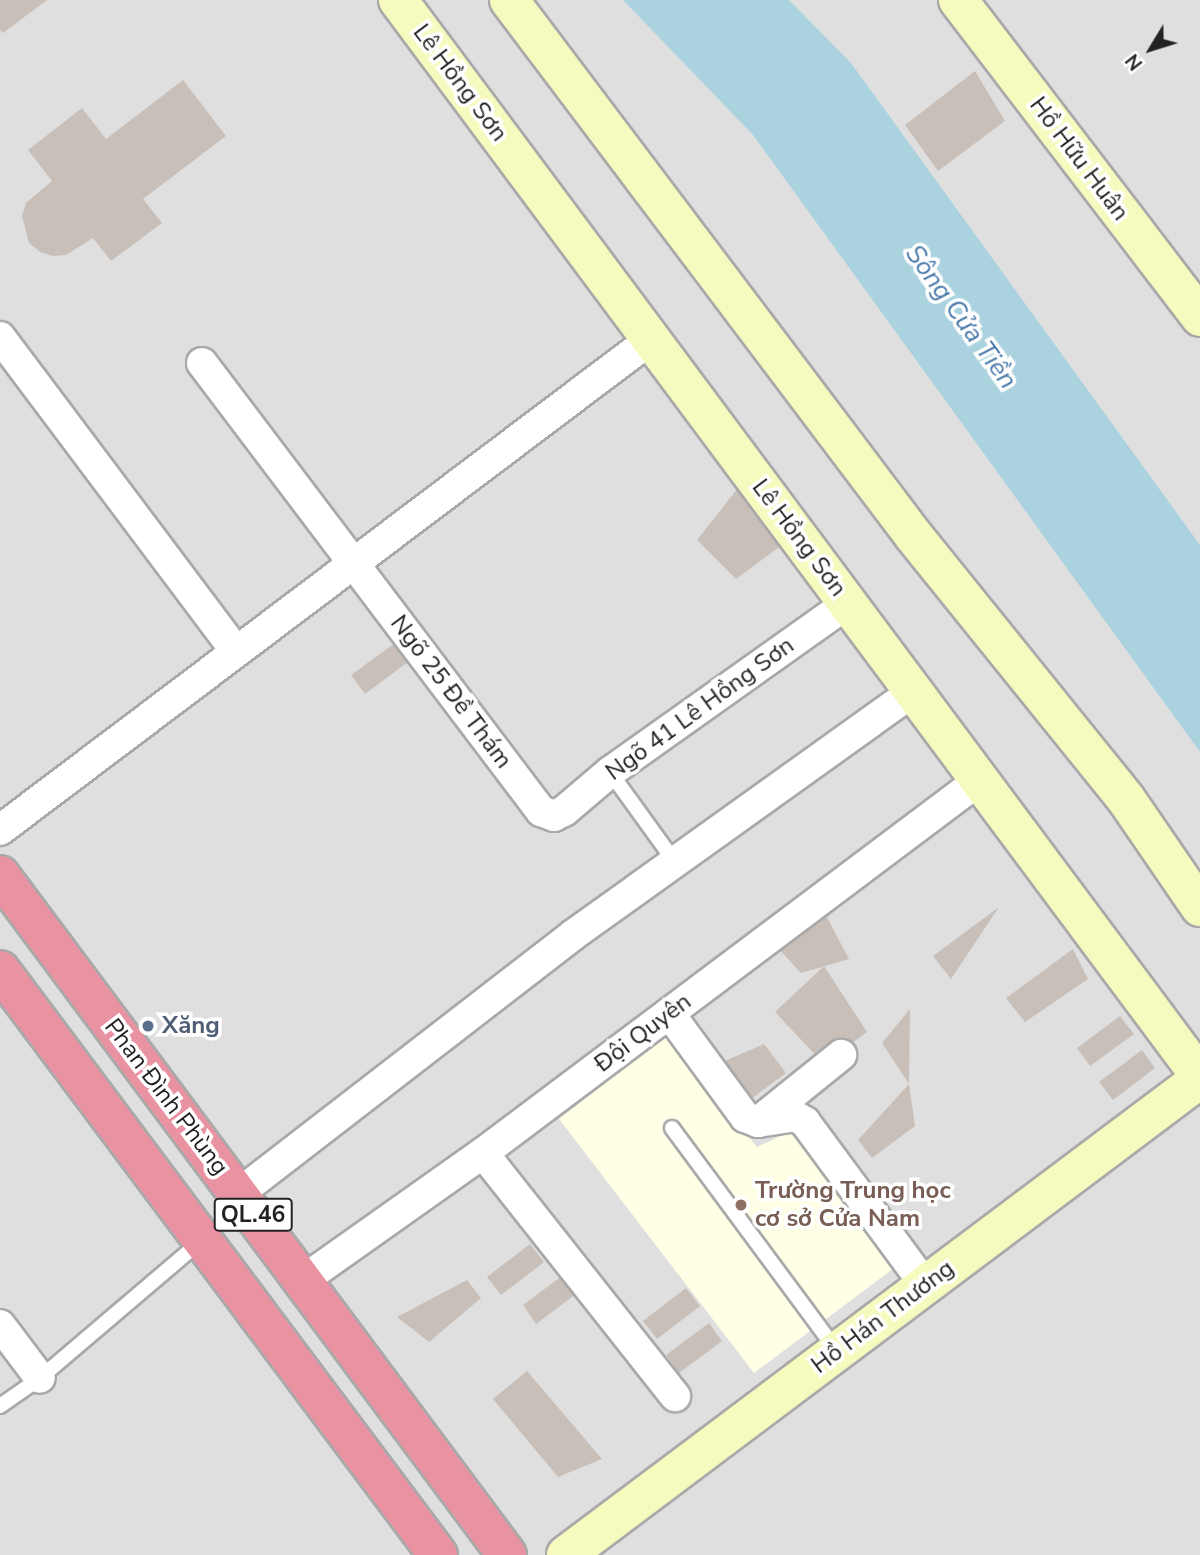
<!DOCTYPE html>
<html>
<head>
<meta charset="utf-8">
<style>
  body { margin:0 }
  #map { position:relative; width:1200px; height:1555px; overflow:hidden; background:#f2efe9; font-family:"Nunito Sans",sans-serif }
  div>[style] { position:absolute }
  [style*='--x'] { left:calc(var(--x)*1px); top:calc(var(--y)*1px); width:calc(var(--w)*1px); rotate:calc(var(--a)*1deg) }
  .residential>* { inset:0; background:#e0dfdf }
  .education>* { inset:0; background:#ffffe5 }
  .water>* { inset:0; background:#aad3df }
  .building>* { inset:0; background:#c7bfb8 }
  .roads { filter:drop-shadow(2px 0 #a9a9a9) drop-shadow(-2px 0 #a9a9a9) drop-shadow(0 2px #a9a9a9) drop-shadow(0 -2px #a9a9a9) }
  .lane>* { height:14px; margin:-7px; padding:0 7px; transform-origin:7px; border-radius:7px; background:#fff }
  .street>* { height:30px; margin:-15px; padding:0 15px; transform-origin:15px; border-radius:15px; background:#fff }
  .secondary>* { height:38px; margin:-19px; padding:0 19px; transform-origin:19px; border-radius:19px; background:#f7fabf }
  .highway>* { height:38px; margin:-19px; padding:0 19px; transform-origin:19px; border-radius:19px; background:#e892a2 }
  .dots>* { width:19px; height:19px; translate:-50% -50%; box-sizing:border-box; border:4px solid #fff; border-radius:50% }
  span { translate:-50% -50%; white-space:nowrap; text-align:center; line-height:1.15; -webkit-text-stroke:7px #fff; paint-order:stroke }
  .shield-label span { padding:2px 5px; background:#fff; border:2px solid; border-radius:5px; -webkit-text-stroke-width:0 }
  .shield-label { font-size:23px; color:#222; font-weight:700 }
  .street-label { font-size:24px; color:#222 }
  .service-label { font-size:24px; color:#4e5e75; font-weight:700 }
  .left { translate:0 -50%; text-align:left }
  .education-label { font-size:24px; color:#785e54; font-weight:700 }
  .water-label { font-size:26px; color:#4a7aab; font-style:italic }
  .north { position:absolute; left:1116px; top:14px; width:70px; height:70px; -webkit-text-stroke:5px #fff; paint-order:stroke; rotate:232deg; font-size:19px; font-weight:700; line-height:28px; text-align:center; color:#222 }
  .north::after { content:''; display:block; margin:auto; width:24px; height:32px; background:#222; clip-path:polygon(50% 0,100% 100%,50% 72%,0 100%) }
</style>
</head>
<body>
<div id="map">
  <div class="residential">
    <i style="clip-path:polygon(0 0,1200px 0,1200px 1555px,0 1555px)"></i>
  </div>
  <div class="education">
    <i style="clip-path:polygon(669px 1033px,757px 1147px,797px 1128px,902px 1262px,754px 1373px,559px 1119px)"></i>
  </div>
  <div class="water">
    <i style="clip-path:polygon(623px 0,789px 0,851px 63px,1200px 545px,1200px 752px,753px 135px)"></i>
  </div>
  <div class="building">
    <i style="clip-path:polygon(0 0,47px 0,3px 33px,0 30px)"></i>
    <i style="clip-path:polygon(975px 71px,1005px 121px,938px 171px,905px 125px)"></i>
    <i style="clip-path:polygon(183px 80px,226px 136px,143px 199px,162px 223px,111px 261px,93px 238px,66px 255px,53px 256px,40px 252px,29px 243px,22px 216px,26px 203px,52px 181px,28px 150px,82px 108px,106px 139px)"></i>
    <i style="clip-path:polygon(738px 488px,779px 547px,736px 579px,697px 540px)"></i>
    <i style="clip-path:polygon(395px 643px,408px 662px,365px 694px,351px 675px)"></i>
    <i style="clip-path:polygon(820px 904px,849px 959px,801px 973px,776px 946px)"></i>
    <i style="clip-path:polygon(999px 907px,951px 979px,933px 956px)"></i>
    <i style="clip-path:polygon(1073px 949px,1088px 979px,1025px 1022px,1006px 998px)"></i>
    <i style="clip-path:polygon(824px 966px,867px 1032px,824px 1064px,775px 1012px)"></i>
    <i style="clip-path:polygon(910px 1009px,909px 1084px,882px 1043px)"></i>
    <i style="clip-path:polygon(1120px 1016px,1134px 1034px,1090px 1066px,1077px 1048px)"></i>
    <i style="clip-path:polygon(764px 1044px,786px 1073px,743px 1105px,713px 1066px)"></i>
    <i style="clip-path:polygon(1142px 1050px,1155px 1068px,1113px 1100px,1099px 1082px)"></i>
    <i style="clip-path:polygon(909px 1084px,915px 1126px,872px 1158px,858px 1140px)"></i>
    <i style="clip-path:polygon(530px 1244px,544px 1262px,501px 1295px,487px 1277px)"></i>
    <i style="clip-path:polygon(566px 1273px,580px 1291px,536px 1324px,523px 1305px)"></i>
    <i style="clip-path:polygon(467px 1280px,481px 1298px,429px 1342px,397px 1317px)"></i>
    <i style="clip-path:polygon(686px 1288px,700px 1306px,657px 1339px,643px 1321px)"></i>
    <i style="clip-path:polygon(709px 1323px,722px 1341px,679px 1373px,666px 1355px)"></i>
    <i style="clip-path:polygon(527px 1371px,602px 1459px,558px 1477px,493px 1399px)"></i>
  </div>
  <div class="roads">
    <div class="lane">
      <i style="--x:610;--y:772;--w:111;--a:54.2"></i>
      <i style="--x:672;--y:1128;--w:276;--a:53.5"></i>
      <i style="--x:0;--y:1406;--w:49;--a:-35"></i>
      <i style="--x:40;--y:1378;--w:211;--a:-40.4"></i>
    </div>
    <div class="street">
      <i style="--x:0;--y:337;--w:393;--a:53.1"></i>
      <i style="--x:202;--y:363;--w:562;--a:52.89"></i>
      <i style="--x:541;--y:811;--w:14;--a:21"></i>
      <i style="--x:554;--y:816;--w:11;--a:-27"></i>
      <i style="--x:564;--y:811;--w:60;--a:-40.3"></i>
      <i style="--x:610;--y:772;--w:292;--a:-35.4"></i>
      <i style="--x:0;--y:830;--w:815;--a:-37.02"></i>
      <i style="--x:669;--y:1013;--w:129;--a:53.8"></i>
      <i style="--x:745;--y:1117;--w:14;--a:21"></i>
      <i style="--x:758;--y:1122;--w:107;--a:-38.9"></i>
      <i style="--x:758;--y:1122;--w:37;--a:-9"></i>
      <i style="--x:795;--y:1116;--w:12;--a:31"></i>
      <i style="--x:805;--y:1122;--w:202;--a:53.6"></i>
      <i style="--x:483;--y:1153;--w:310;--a:51.7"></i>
      <i style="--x:238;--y:1194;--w:423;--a:-37.7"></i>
      <i style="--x:573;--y:935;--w:421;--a:-35.6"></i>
      <i style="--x:302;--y:1281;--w:222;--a:-35.3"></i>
      <i style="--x:483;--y:1153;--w:623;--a:-36.91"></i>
      <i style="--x:0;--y:1325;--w:66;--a:53"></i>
    </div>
    <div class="secondary">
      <i style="--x:398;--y:0;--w:1342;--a:53.3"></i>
      <i style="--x:509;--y:0;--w:670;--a:52.94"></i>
      <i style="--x:913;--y:535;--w:339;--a:51.1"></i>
      <i style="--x:1126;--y:799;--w:131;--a:55.6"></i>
      <i style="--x:958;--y:0;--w:399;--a:52.6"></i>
      <i style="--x:566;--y:1555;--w:793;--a:-36.9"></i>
    </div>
    <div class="highway">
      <i style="--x:0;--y:875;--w:848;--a:53.29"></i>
      <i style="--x:0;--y:970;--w:731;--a:53.18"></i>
    </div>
  </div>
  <div class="dots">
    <i style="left:148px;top:1026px;background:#5c6f8a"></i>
    <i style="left:741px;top:1205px;background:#8d6e63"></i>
  </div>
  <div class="shield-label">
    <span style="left:253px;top:1215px">QL.46</span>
  </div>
  <div class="street-label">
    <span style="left:460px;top:83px;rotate:53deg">Lê Hồng Sơn</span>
    <span style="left:1079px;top:159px;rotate:53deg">Hồ Hữu Huân</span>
    <span style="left:799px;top:538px;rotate:53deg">Lê Hồng Sơn</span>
    <span style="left:451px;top:692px;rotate:53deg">Ngõ 25 Đề Thám</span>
    <span style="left:700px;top:709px;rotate:-36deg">Ngõ 41 Lê Hồng Sơn</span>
    <span style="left:643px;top:1033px;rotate:-37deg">Đội Quyên</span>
    <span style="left:166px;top:1097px;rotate:53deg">Phan Đình Phùng</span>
    <span style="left:883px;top:1317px;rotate:-37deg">Hồ Hán Thương</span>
  </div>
  <div class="service-label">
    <span class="left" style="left:162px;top:1026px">Xăng</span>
  </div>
  <div class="education-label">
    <span class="left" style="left:755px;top:1205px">Trường Trung học<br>cơ sở Cửa Nam</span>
  </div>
  <div class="water-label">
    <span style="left:961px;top:317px;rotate:54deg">Sông Cửa Tiền</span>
  </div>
  <div class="north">N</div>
</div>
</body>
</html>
